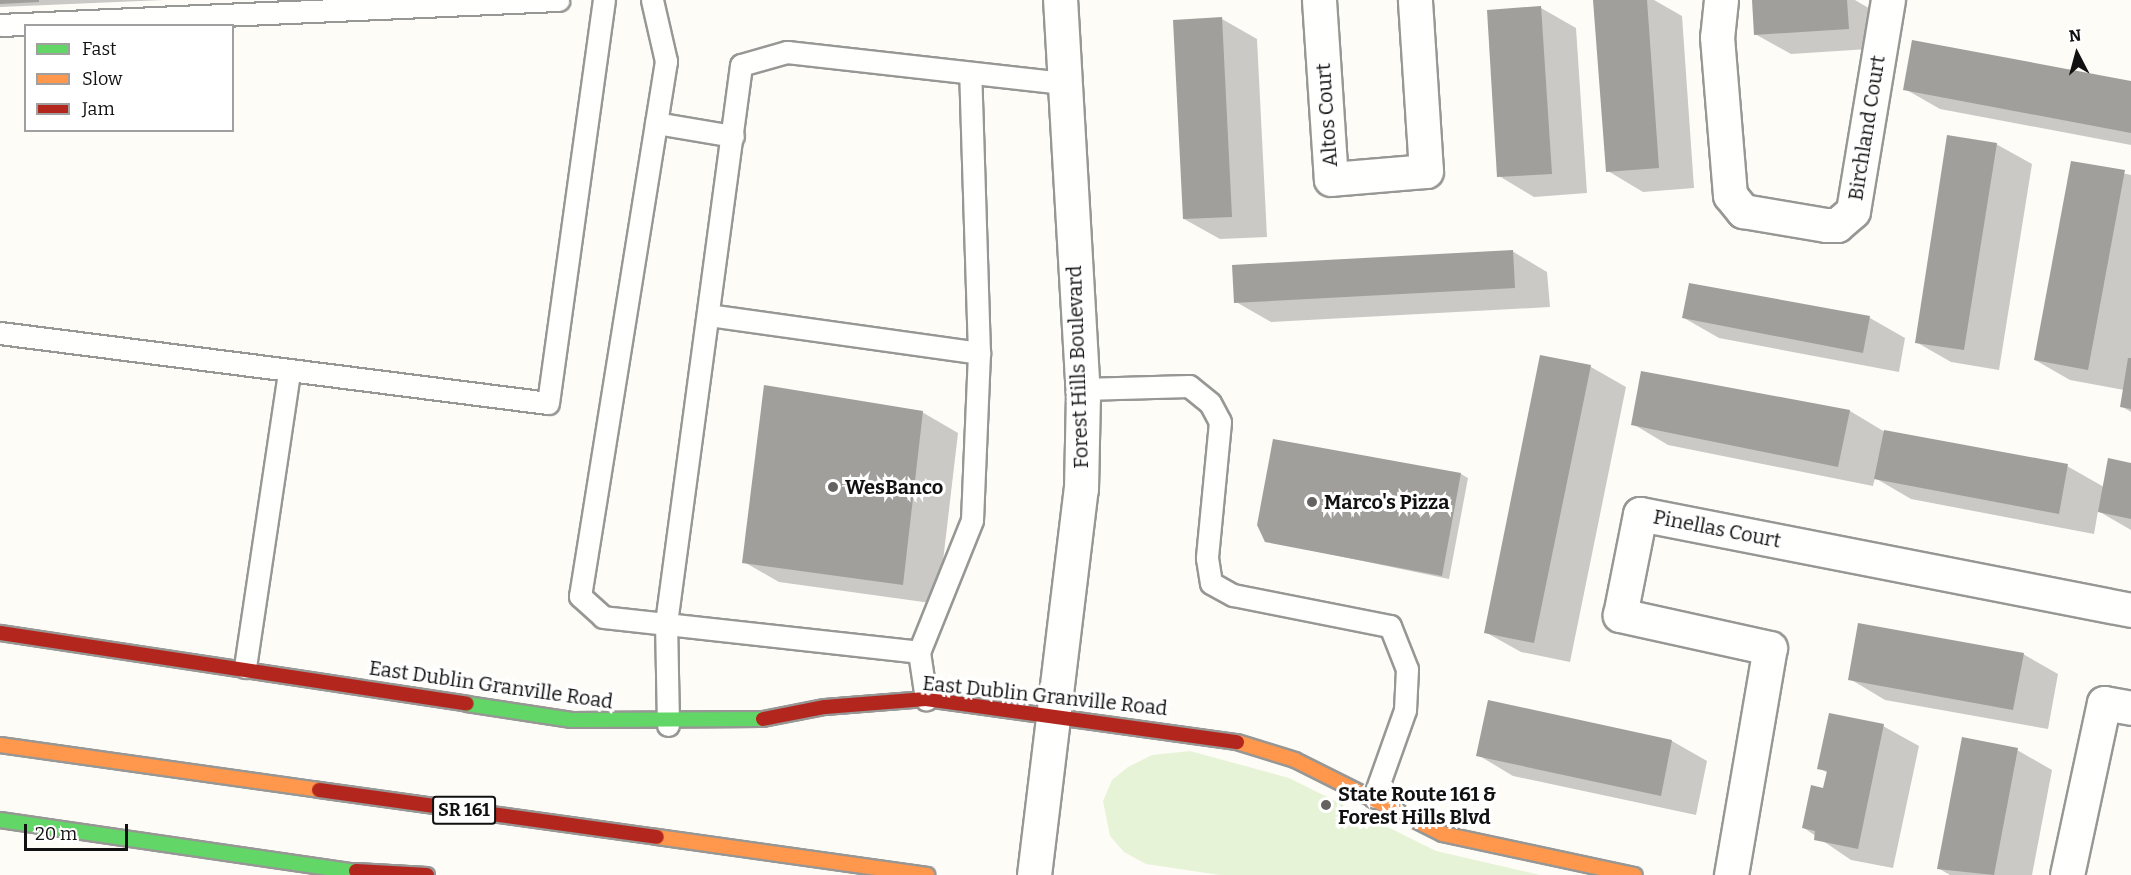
<!DOCTYPE html>
<html>
<head>
<meta charset="utf-8">
<style>
  body { margin:0 }
  #map { position:relative; width:2131px; height:875px; overflow:hidden; background:#fdfcf7; font-family:Bitter,serif }
  div>[style] { position:absolute }
  [style*='--x'] { left:calc(var(--x)*1px); top:calc(var(--y)*1px); width:calc(var(--w)*1px); rotate:calc(var(--a)*1deg) }
  .green>* { inset:0; background:#e7f3d7 }
  .shadow>* { inset:0; background:#0003 }
  .building>* { inset:0; background:#a19f9c }
  .roads { filter:drop-shadow(2px 0 #979795) drop-shadow(-2px 0 #979795) drop-shadow(0 2px #979795) drop-shadow(0 -2px #979795) }
  .lane>* { height:21px; margin:-10.5px; padding:0 10.5px; transform-origin:10.5px; border-radius:10.5px; background:#fffffe }
  .street>* { height:33px; margin:-16.5px; padding:0 16.5px; transform-origin:16.5px; border-radius:16.5px; background:#fffffe }
  .fast>* { height:14px; margin:-7px; padding:0 7px; transform-origin:7px; border-radius:7px; background:#63d668 }
  .slow>* { height:14px; margin:-7px; padding:0 7px; transform-origin:7px; border-radius:7px; background:#ff974d }
  .jam>* { height:14px; margin:-7px; padding:0 7px; transform-origin:7px; border-radius:7px; background:#b3261e }
  .dots>* { width:16px; height:16px; translate:-50% -50%; box-sizing:border-box; border:3px solid #fff; border-radius:50% }
  span { translate:-50% -50%; white-space:nowrap; text-align:center; line-height:1.15; -webkit-text-stroke:6px #fff; paint-order:stroke }
  .shield-label span { padding:2px 4px; background:#fff; border:2px solid; border-radius:4px; -webkit-text-stroke-width:0 }
  .shield-label { font-size:18px; color:#111; font-weight:700 }
  .street-label { font-size:20px; color:#111 }
  .poi-label { font-size:20px; color:#111; font-weight:700 }
  .left { translate:0 -50%; text-align:left }
  .legend { position:absolute; left:24px; top:24px; width:210px; height:108px; box-sizing:border-box; background:#fff; border:2px solid #a0a0a0; margin:0; padding:8px 10px; list-style:none; font-size:18px; color:#111 }
  .legend li { display:flex; align-items:center; gap:12px; height:30px }
  .legend b { width:30px; border:2px solid #a0a0a0 }
  .north { position:absolute; left:2047px; top:24px; width:60px; height:60px; -webkit-text-stroke:4px #fff; paint-order:stroke; rotate:354deg; font-size:16px; font-weight:700; line-height:24px; text-align:center; color:#111 }
  .north::after { content:''; display:block; margin:auto; width:21px; height:27px; background:#111; clip-path:polygon(50% 0,100% 100%,50% 72%,0 100%) }
  .scale { position:absolute; left:24px; top:824px; width:104px; height:27px; box-sizing:border-box; border:3px solid #111; border-top:0; padding-left:8px; font-size:18px; line-height:21px; white-space:nowrap; color:#111; -webkit-text-stroke:4px #fff; paint-order:stroke }
</style>
</head>
<body>
<div id="map">
  <div class="green">
    <i style="clip-path:polygon(1190px 751px,1289px 778px,1436px 851px,1540px 875px,1220px 875px,1146px 864px,1124px 852px,1110px 836px,1103px 801px,1112px 780px,1128px 767px,1152px 755px)"></i>
  </div>
  <div class="shadow">
    <i style="clip-path:polygon(0 0,164px 0,0 7px)"></i>
    <i style="clip-path:polygon(1595px 0,1654px 0,1682px 16px,1694px 188px,1643px 192px,1608px 171px)"></i>
    <i style="clip-path:polygon(1762px 0,1855px 0,1882px 16px,1884px 48px,1791px 54px,1755px 34px)"></i>
    <i style="clip-path:polygon(1541px 8px,1576px 28px,1587px 193px,1534px 197px,1499px 176px)"></i>
    <i style="clip-path:polygon(1222px 19px,1257px 39px,1267px 237px,1220px 239px,1184px 219px)"></i>
    <i style="clip-path:polygon(2131px 83px,2131px 145px,1940px 109px,1905px 89px)"></i>
    <i style="clip-path:polygon(1996px 144px,2032px 164px,1999px 370px,1951px 362px,1916px 342px)"></i>
    <i style="clip-path:polygon(2073px 162px,2131px 175px,2131px 412px,2121px 406px,2124px 390px,2070px 380px,2035px 360px)"></i>
    <i style="clip-path:polygon(1512px 251px,1547px 272px,1550px 307px,1271px 322px,1236px 302px)"></i>
    <i style="clip-path:polygon(1684px 318px,1870px 318px,1905px 338px,1899px 372px,1719px 338px)"></i>
    <i style="clip-path:polygon(1542px 357px,1591px 367px,1626px 387px,1570px 662px,1521px 652px,1485px 632px)"></i>
    <i style="clip-path:polygon(1642px 372px,1850px 411px,1885px 432px,2067px 466px,2104px 487px,2131px 464px,2131px 530px,2098px 511px,2094px 534px,1911px 499px,1875px 478px,1873px 486px,1668px 445px,1633px 424px)"></i>
    <i style="clip-path:polygon(922px 412px,958px 433px,938px 604px,779px 582px,744px 562px)"></i>
    <i style="clip-path:polygon(1461px 474px,1468px 478px,1449px 579px,1266px 541px)"></i>
    <i style="clip-path:polygon(2023px 654px,2058px 674px,2048px 729px,1885px 700px,1850px 679px)"></i>
    <i style="clip-path:polygon(1489px 702px,1672px 741px,1707px 761px,1696px 815px,1513px 776px,1478px 755px)"></i>
    <i style="clip-path:polygon(1883px 726px,1919px 746px,1893px 868px,1851px 860px,1804px 828px,1825px 790px,1828px 773px,1819px 768px)"></i>
    <i style="clip-path:polygon(2017px 750px,2052px 770px,2032px 875px,1950px 875px,1938px 868px)"></i>
  </div>
  <div class="building">
    <i style="clip-path:polygon(0 0,39px 0,39px 2px,0 4px)"></i>
    <i style="clip-path:polygon(1593px 0,1647px 0,1659px 168px,1606px 172px)"></i>
    <i style="clip-path:polygon(1752px 0,1847px 0,1849px 29px,1754px 35px)"></i>
    <i style="clip-path:polygon(1541px 6px,1552px 174px,1497px 177px,1487px 10px)"></i>
    <i style="clip-path:polygon(1222px 17px,1232px 217px,1183px 219px,1173px 20px)"></i>
    <i style="clip-path:polygon(1912px 40px,2131px 81px,2131px 133px,1903px 90px)"></i>
    <i style="clip-path:polygon(1947px 135px,1997px 143px,1964px 350px,1915px 343px)"></i>
    <i style="clip-path:polygon(2071px 161px,2125px 170px,2088px 370px,2034px 360px)"></i>
    <i style="clip-path:polygon(1513px 250px,1515px 288px,1234px 303px,1232px 265px)"></i>
    <i style="clip-path:polygon(1689px 283px,1870px 316px,1863px 353px,1682px 318px)"></i>
    <i style="clip-path:polygon(1540px 355px,1591px 365px,1534px 643px,1484px 633px)"></i>
    <i style="clip-path:polygon(2128px 358px,2131px 358px,2131px 409px,2120px 407px)"></i>
    <i style="clip-path:polygon(1641px 371px,1850px 410px,1838px 467px,1631px 425px)"></i>
    <i style="clip-path:polygon(764px 385px,923px 411px,903px 585px,742px 563px)"></i>
    <i style="clip-path:polygon(1884px 430px,2068px 464px,2059px 514px,1874px 479px)"></i>
    <i style="clip-path:polygon(1273px 439px,1461px 473px,1442px 576px,1265px 542px,1257px 525px)"></i>
    <i style="clip-path:polygon(2108px 458px,2131px 463px,2131px 519px,2098px 512px)"></i>
    <i style="clip-path:polygon(1858px 623px,2024px 653px,2013px 710px,1848px 680px)"></i>
    <i style="clip-path:polygon(1488px 700px,1672px 740px,1661px 796px,1476px 756px)"></i>
    <i style="clip-path:polygon(1829px 713px,1884px 724px,1858px 849px,1814px 840px,1815px 831px,1802px 828px,1811px 785px,1823px 788px,1827px 771px,1817px 769px)"></i>
    <i style="clip-path:polygon(1962px 737px,2018px 748px,1994px 875px,1937px 869px)"></i>
  </div>
  <div class="roads">
    <div class="lane">
      <i style="--x:652;--y:0;--w:63;--a:77.1"></i>
      <i style="--x:666;--y:61;--w:542;--a:99.13"></i>
      <i style="--x:580;--y:596;--w:31;--a:42"></i>
      <i style="--x:603;--y:617;--w:318;--a:6.3"></i>
      <i style="--x:919;--y:652;--w:48;--a:81.5"></i>
      <i style="--x:0;--y:25;--w:559;--a:-2.57"></i>
      <i style="--x:656;--y:123;--w:78;--a:9.6"></i>
      <i style="--x:709;--y:315;--w:273;--a:8"></i>
      <i style="--x:0;--y:333;--w:552;--a:7.28"></i>
      <i style="--x:548;--y:403;--w:407;--a:-82.1"></i>
      <i style="--x:1083;--y:389;--w:106;--a:-1.6"></i>
      <i style="--x:1189;--y:386;--w:27;--a:39"></i>
      <i style="--x:1210;--y:403;--w:21;--a:62"></i>
      <i style="--x:1220;--y:422;--w:137;--a:95.5"></i>
      <i style="--x:1207;--y:558;--w:25;--a:81"></i>
      <i style="--x:1211;--y:583;--w:25;--a:29"></i>
      <i style="--x:1233;--y:595;--w:160;--a:11.2"></i>
      <i style="--x:1390;--y:626;--w:46;--a:68.4"></i>
      <i style="--x:1407;--y:669;--w:41;--a:92.8"></i>
      <i style="--x:1405;--y:710;--w:92;--a:109.6"></i>
      <i style="--x:919;--y:652;--w:142;--a:-68.1"></i>
      <i style="--x:972;--y:520;--w:167;--a:-87.6"></i>
      <i style="--x:979;--y:353;--w:279;--a:-91.8"></i>
      <i style="--x:245;--y:667;--w:298;--a:-81.5"></i>
      <i style="--x:668;--y:725;--w:102;--a:-91.1"></i>
      <i style="--x:666;--y:623;--w:563;--a:-82.34"></i>
      <i style="--x:741;--y:65;--w:48;--a:-15.8"></i>
      <i style="--x:787;--y:52;--w:280;--a:6.4"></i>
    </div>
    <div class="street">
      <i style="--x:1319;--y:0;--w:179;--a:86.2"></i>
      <i style="--x:1331;--y:179;--w:95;--a:-4.8"></i>
      <i style="--x:1426;--y:171;--w:171;--a:-93.7"></i>
      <i style="--x:1721;--y:0;--w:37;--a:96"></i>
      <i style="--x:1717;--y:37;--w:159;--a:85.3"></i>
      <i style="--x:1730;--y:195;--w:21;--a:51"></i>
      <i style="--x:1743;--y:211;--w:84;--a:9.6"></i>
      <i style="--x:1826;--y:225;--w:11;--a:0"></i>
      <i style="--x:1837;--y:225;--w:21;--a:-41"></i>
      <i style="--x:1853;--y:211;--w:214;--a:-80.6"></i>
      <i style="--x:1034;--y:875;--w:389;--a:-83.1"></i>
      <i style="--x:1081;--y:489;--w:92;--a:-88.8"></i>
      <i style="--x:1083;--y:397;--w:398;--a:-93.3"></i>
      <i style="--x:1731;--y:875;--w:230;--a:-80.3"></i>
      <i style="--x:1770;--y:648;--w:154;--a:-167.6"></i>
      <i style="--x:1620;--y:615;--w:103;--a:-78.8"></i>
      <i style="--x:1640;--y:514;--w:500;--a:11.06"></i>
      <i style="--x:2067;--y:875;--w:176;--a:-77.9"></i>
      <i style="--x:2104;--y:703;--w:27;--a:10"></i>
    </div>
    <div class="fast">
      <i style="--x:467;--y:704;--w:106;--a:8.7"></i>
      <i style="--x:572;--y:720;--w:191;--a:-0.3"></i>
      <i style="--x:0;--y:820;--w:381;--a:8.3"></i>
    </div>
    <div class="slow">
      <i style="--x:1237;--y:742;--w:61;--a:17.2"></i>
      <i style="--x:1295;--y:760;--w:165;--a:26.6"></i>
      <i style="--x:1443;--y:834;--w:196;--a:12.1"></i>
      <i style="--x:0;--y:745;--w:322;--a:8"></i>
      <i style="--x:657;--y:837;--w:273;--a:8"></i>
    </div>
    <div class="jam">
      <i style="--x:0;--y:633;--w:472;--a:8.6"></i>
      <i style="--x:763;--y:719;--w:63;--a:-11"></i>
      <i style="--x:825;--y:707;--w:101;--a:-4.5"></i>
      <i style="--x:926;--y:699;--w:314;--a:7.9"></i>
      <i style="--x:319;--y:790;--w:341;--a:7.9"></i>
      <i style="--x:356;--y:871;--w:71;--a:3.2"></i>
    </div>
  </div>
  <div class="dots">
    <i style="left:833px;top:487px;background:#646362"></i>
    <i style="left:1312px;top:502px;background:#646362"></i>
    <i style="left:1326px;top:805px;background:#646362"></i>
  </div>
  <div class="shield-label">
    <span style="left:464px;top:810px">SR 161</span>
  </div>
  <div class="street-label">
    <span style="left:1327px;top:115px;rotate:-94deg">Altos Court</span>
    <span style="left:1867px;top:128px;rotate:-81deg">Birchland Court</span>
    <span style="left:1078px;top:367px;rotate:-92deg">Forest Hills Boulevard</span>
    <span style="left:1717px;top:529px;rotate:11deg">Pinellas Court</span>
    <span style="left:491px;top:685px;rotate:8deg">East Dublin Granville Road</span>
    <span style="left:1045px;top:696px;rotate:6deg">East Dublin Granville Road</span>
  </div>
  <div class="poi-label">
    <span class="left" style="left:845px;top:487px">WesBanco</span>
    <span class="left" style="left:1324px;top:502px">Marco's Pizza</span>
    <span class="left" style="left:1338px;top:806px">State Route 161 &amp;<br>Forest Hills Blvd</span>
  </div>
  <ul class="legend">
  <li><b style="height:8px;background:#63d668"></b>Fast</li>
  <li><b style="height:8px;background:#ff974d"></b>Slow</li>
  <li><b style="height:8px;background:#b3261e"></b>Jam</li>
  </ul>
  <div class="north">N</div>
  <div class="scale">20 m</div>
</div>
</body>
</html>
